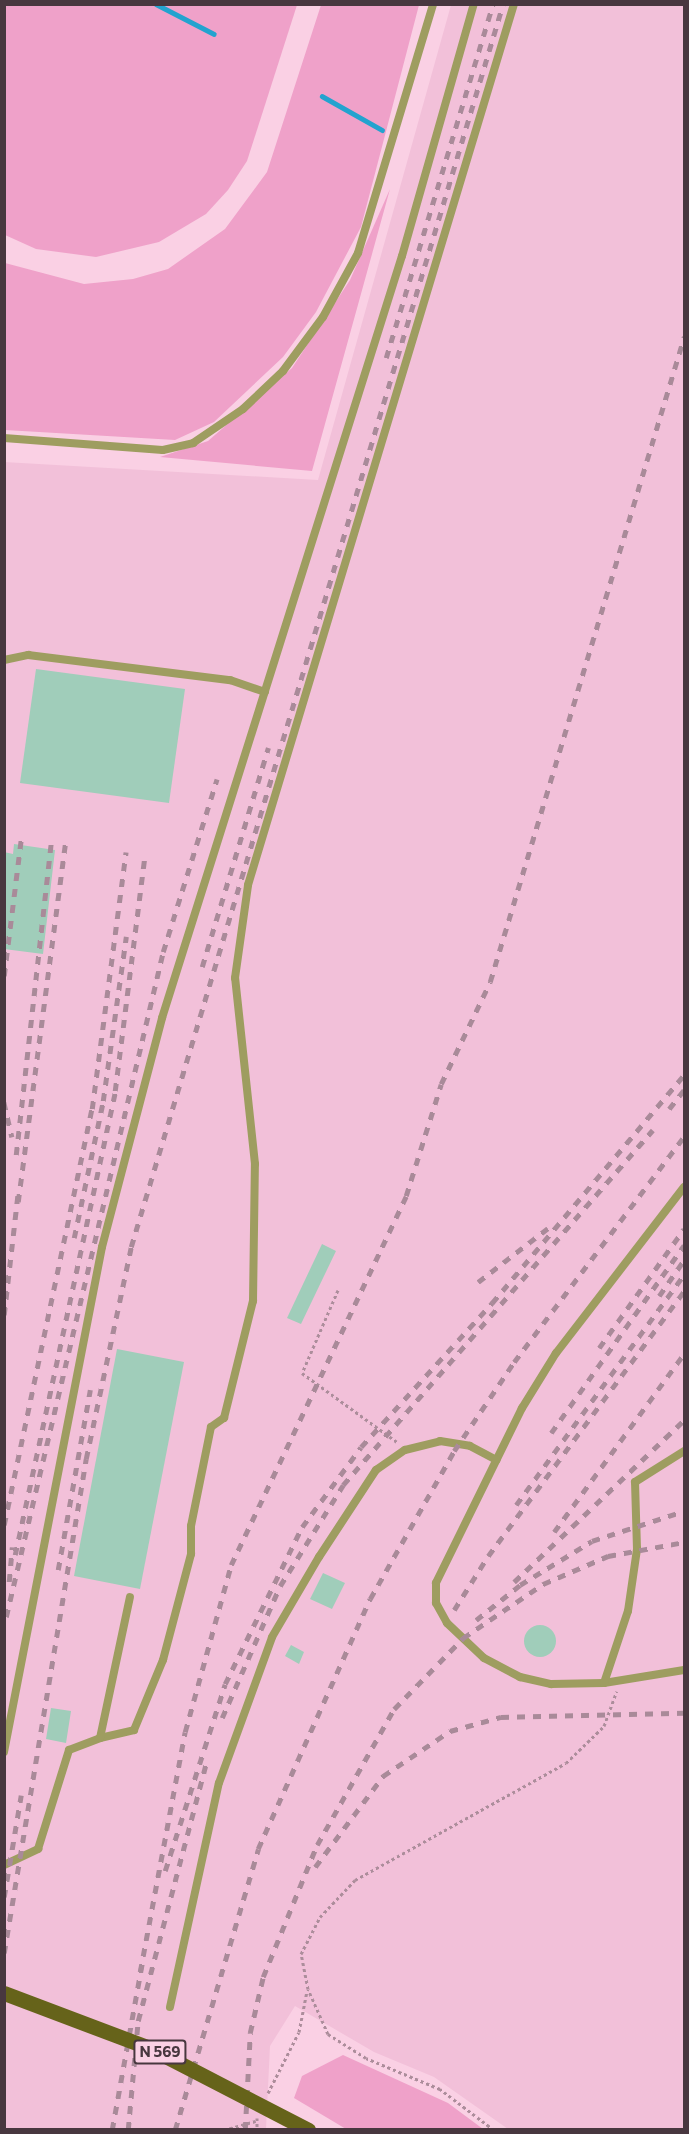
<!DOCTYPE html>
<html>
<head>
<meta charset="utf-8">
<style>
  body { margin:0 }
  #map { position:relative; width:689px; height:2134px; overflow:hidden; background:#fad0e4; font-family:Commissioner,sans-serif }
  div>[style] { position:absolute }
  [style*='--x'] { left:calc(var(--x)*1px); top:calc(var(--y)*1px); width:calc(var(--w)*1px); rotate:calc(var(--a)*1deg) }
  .built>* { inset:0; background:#f2c0d9 }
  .green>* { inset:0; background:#efa1c9 }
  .stream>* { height:4.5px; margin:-2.25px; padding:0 2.25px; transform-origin:2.25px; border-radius:2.25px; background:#23a3cf }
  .building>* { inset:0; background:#a0cdba }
  .round { border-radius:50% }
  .path>* { height:3px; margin-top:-1.5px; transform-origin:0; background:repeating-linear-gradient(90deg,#ac8d9b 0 3px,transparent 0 6px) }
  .service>* { height:8px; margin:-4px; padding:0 4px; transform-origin:4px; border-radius:4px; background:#9e9d60 }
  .rail>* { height:4.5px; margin-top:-2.25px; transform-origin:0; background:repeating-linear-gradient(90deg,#a98a99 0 8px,transparent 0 16px) }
  .primary-bridge>* { height:15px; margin:-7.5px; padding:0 7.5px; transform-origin:7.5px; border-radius:7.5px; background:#66631a }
  span { translate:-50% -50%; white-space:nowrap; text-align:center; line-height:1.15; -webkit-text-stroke:4.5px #fad0e4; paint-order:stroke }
  .shield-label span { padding:2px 4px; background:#fad0e4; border:2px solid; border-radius:4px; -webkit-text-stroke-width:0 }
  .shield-label { font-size:15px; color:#48373f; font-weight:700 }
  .frame { position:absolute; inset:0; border:6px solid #48373f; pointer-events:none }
</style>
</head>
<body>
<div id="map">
  <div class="built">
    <i style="clip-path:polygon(451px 5px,684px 5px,684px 2129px,508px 2129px,434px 2077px,374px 2052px,295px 2006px,270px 2046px,266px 2129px,5px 2129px,4px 462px,318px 480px)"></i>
  </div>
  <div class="green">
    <i style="clip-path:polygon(5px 4px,297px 4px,297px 5px,247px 161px,228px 190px,206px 214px,159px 242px,96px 257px,36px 249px,5px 235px)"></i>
    <i style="clip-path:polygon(321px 5px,419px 5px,361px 227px,316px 312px,283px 357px,214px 422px,175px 440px,5px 430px,5px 263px,84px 284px,133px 279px,168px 269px,225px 229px,267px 172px)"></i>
    <i style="clip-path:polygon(390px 189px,312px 471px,160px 457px,208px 441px,292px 368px,350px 280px)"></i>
    <i style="clip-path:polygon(343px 2055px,448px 2103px,483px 2129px,346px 2129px,294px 2098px,302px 2076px)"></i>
  </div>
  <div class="stream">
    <i style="--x:156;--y:4;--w:65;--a:27.3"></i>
    <i style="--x:322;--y:96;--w:69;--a:29.5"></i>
  </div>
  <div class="building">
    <i style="clip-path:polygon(36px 669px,185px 689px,169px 803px,20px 783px)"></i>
    <i style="clip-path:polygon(14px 844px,55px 850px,43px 954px,4px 949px,4px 852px,13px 854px)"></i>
    <i style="clip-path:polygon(322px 1244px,336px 1251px,301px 1324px,287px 1318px)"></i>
    <i style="clip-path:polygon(117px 1349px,184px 1362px,140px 1589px,74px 1576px)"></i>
    <i style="clip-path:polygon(323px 1573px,345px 1583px,332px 1609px,310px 1599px)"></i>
    <i class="round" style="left:524px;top:1625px;width:32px;height:32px"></i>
    <i style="clip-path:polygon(291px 1645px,304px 1652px,299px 1664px,285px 1656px)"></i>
    <i style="clip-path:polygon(51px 1708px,71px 1711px,66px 1743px,46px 1739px)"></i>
  </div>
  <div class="path">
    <i style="--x:338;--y:1290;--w:90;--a:113.4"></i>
    <i style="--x:302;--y:1373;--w:117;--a:36"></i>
    <i style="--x:268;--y:2093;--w:68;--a:-63.1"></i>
    <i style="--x:299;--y:2032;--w:42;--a:-79"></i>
    <i style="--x:257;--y:2118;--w:12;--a:90"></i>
    <i style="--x:224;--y:2130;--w:33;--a:-16"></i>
    <i style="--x:494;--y:2130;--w:68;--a:-142.8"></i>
    <i style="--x:440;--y:2089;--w:80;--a:-157.3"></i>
    <i style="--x:366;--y:2058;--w:45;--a:-147.7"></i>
    <i style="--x:328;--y:2034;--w:49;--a:-114"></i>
    <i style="--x:308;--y:1989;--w:36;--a:-101"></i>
    <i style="--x:301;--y:1954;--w:42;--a:-62.8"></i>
    <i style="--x:320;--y:1917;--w:51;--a:-46.6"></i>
    <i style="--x:355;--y:1880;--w:241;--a:-29"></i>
    <i style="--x:566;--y:1763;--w:53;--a:-44.2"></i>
    <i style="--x:604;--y:1726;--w:37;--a:-70"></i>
  </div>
  <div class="service">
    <i style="--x:4;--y:438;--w:159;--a:4.3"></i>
    <i style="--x:163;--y:450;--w:31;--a:-13"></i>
    <i style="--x:193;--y:443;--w:60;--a:-34.2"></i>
    <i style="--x:243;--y:409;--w:55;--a:-43.5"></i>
    <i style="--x:283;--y:371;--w:67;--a:-53.5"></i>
    <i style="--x:323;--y:317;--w:73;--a:-61.3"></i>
    <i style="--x:358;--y:253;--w:260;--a:-73.2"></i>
    <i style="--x:4;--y:660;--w:25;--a:-12"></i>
    <i style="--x:28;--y:655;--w:204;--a:7.1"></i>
    <i style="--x:230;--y:680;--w:37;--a:19"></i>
    <i style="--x:684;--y:1187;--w:210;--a:127.6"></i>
    <i style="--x:556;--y:1353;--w:65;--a:121.7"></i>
    <i style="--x:522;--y:1408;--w:195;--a:116.2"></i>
    <i style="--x:436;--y:1583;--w:20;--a:90"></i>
    <i style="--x:436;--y:1603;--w:23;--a:61"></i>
    <i style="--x:447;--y:1623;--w:51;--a:43.4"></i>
    <i style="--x:484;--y:1658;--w:41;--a:27.8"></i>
    <i style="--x:520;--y:1677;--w:32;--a:13"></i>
    <i style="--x:551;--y:1684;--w:53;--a:-1.1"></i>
    <i style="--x:604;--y:1683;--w:81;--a:-9.2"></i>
    <i style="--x:604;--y:1683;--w:76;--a:-71.6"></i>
    <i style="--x:628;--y:1611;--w:63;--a:-81.7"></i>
    <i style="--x:637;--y:1549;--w:67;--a:-91.7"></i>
    <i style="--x:635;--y:1482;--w:58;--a:-32.3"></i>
    <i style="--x:100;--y:1738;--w:35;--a:-13"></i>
    <i style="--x:134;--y:1730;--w:76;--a:-67.5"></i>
    <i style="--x:163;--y:1660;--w:110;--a:-75.2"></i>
    <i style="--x:191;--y:1554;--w:28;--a:-90"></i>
    <i style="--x:191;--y:1526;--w:101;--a:-78.6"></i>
    <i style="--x:211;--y:1427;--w:16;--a:-35"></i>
    <i style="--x:224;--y:1418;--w:121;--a:-76.1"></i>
    <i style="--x:253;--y:1301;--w:137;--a:-89.2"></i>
    <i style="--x:255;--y:1164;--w:187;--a:-96.1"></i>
    <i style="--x:235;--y:978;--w:94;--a:-82"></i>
    <i style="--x:248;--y:885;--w:920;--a:-73.2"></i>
    <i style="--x:4;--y:1752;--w:514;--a:-79.02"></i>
    <i style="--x:102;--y:1247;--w:237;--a:-75.3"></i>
    <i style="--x:162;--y:1018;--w:799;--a:-72.52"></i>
    <i style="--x:402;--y:256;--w:262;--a:-74.1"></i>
    <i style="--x:4;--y:1865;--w:38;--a:-25"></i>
    <i style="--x:38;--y:1849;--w:104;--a:-72.6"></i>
    <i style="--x:69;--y:1750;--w:33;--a:-21"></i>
    <i style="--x:100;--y:1738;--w:144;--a:-78"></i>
    <i style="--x:170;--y:2007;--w:229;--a:-77.7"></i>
    <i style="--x:219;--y:1783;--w:155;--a:-70"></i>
    <i style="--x:272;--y:1637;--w:93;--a:-59.6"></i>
    <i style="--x:319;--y:1557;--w:104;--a:-56.8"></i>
    <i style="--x:376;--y:1470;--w:35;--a:-35"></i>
    <i style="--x:405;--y:1450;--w:36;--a:-14"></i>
    <i style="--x:440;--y:1441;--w:30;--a:9"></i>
    <i style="--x:470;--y:1446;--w:30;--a:28"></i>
  </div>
  <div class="rail">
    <i style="--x:386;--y:358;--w:370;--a:-73.2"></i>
    <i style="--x:202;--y:967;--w:229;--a:-73.2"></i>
    <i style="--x:4;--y:976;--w:138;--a:-82.9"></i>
    <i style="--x:4;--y:1102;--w:36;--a:77"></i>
    <i style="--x:669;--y:1109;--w:24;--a:-52"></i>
    <i style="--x:16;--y:1155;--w:315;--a:-83.6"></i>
    <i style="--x:18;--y:1202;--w:361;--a:-82.5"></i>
    <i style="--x:74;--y:1238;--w:140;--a:-78"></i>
    <i style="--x:103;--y:1101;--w:166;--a:-82"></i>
    <i style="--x:478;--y:1282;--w:88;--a:-37.6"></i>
    <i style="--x:659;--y:1296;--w:44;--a:-55.2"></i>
    <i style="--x:4;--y:1315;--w:123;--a:-83.5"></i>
    <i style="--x:599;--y:1348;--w:146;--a:-54.5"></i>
    <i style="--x:551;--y:1433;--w:230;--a:-54.7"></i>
    <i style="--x:516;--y:1505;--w:285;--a:-53.9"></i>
    <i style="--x:4;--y:1525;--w:425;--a:-78.1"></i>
    <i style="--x:92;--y:1109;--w:259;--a:-82.5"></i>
    <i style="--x:554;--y:1532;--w:220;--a:-53.9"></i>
    <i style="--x:15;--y:1555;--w:475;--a:-77.8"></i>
    <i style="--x:115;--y:1091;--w:239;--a:-82.8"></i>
    <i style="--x:58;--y:1570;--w:183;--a:-79.9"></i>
    <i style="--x:9;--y:1582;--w:35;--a:-85"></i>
    <i style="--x:514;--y:1582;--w:235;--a:-43.6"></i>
    <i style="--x:454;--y:1610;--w:64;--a:-57.8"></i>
    <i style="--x:488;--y:1556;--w:330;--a:-53.5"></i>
    <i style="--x:6;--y:1617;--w:683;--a:-76.72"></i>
    <i style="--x:163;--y:952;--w:181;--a:-72.7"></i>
    <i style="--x:476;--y:1620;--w:56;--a:-38.5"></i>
    <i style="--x:520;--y:1585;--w:84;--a:-31.4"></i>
    <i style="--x:592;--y:1541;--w:97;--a:-18.1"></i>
    <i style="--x:222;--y:1718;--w:144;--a:-66.3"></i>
    <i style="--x:280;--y:1586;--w:119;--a:-58"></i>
    <i style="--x:343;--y:1485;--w:471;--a:-48.9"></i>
    <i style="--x:315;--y:1867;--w:114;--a:-53.2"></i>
    <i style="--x:383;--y:1776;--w:81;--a:-33.9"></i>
    <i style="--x:450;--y:1731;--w:53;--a:-15.4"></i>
    <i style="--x:501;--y:1717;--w:183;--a:-1.3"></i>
    <i style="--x:165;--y:1871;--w:196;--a:-72.2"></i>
    <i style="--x:225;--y:1684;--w:175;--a:-63.9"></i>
    <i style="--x:302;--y:1527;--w:99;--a:-53.6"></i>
    <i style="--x:361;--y:1447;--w:195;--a:-47.7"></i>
    <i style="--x:492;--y:1303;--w:298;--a:-49.9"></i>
    <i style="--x:4;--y:1897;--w:103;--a:-80.5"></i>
    <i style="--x:4;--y:1953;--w:501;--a:-80.58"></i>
    <i style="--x:86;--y:1459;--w:217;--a:-78"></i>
    <i style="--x:131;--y:1247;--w:1297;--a:-73.34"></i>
    <i style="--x:140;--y:1972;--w:244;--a:-79.4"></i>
    <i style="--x:185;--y:1732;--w:173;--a:-74.6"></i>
    <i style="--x:231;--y:1565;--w:408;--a:-64.6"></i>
    <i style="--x:406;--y:1196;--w:117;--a:-72.6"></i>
    <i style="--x:441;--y:1084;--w:113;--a:-64.3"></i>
    <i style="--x:490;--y:982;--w:674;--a:-73.26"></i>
    <i style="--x:112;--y:2130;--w:169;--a:-79.8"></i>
    <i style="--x:128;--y:2130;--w:109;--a:-84.8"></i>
    <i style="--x:138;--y:2021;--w:267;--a:-75.2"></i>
    <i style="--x:175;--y:2130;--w:293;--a:-73.5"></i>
    <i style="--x:258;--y:1849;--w:274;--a:-65.9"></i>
    <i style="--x:370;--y:1599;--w:170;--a:-60.4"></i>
    <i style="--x:454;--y:1451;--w:107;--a:-56"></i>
    <i style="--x:514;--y:1362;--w:283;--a:-53"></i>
    <i style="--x:245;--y:2130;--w:97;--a:-87"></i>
    <i style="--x:250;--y:2033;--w:57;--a:-76.9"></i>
    <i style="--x:263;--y:1977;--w:143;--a:-67.8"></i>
    <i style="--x:317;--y:1845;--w:156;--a:-60.5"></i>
    <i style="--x:394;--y:1709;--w:99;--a:-45.8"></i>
    <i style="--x:463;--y:1638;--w:97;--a:-34"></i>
    <i style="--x:543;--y:1584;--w:71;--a:-23.3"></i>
    <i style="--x:608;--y:1556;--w:77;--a:-10.4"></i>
  </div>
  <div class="primary-bridge">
    <i style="--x:4;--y:1993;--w:158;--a:20.7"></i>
    <i style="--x:152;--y:2049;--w:176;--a:27.4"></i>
  </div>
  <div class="shield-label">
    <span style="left:160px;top:2052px">N 569</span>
  </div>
  <div class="frame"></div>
</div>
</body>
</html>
